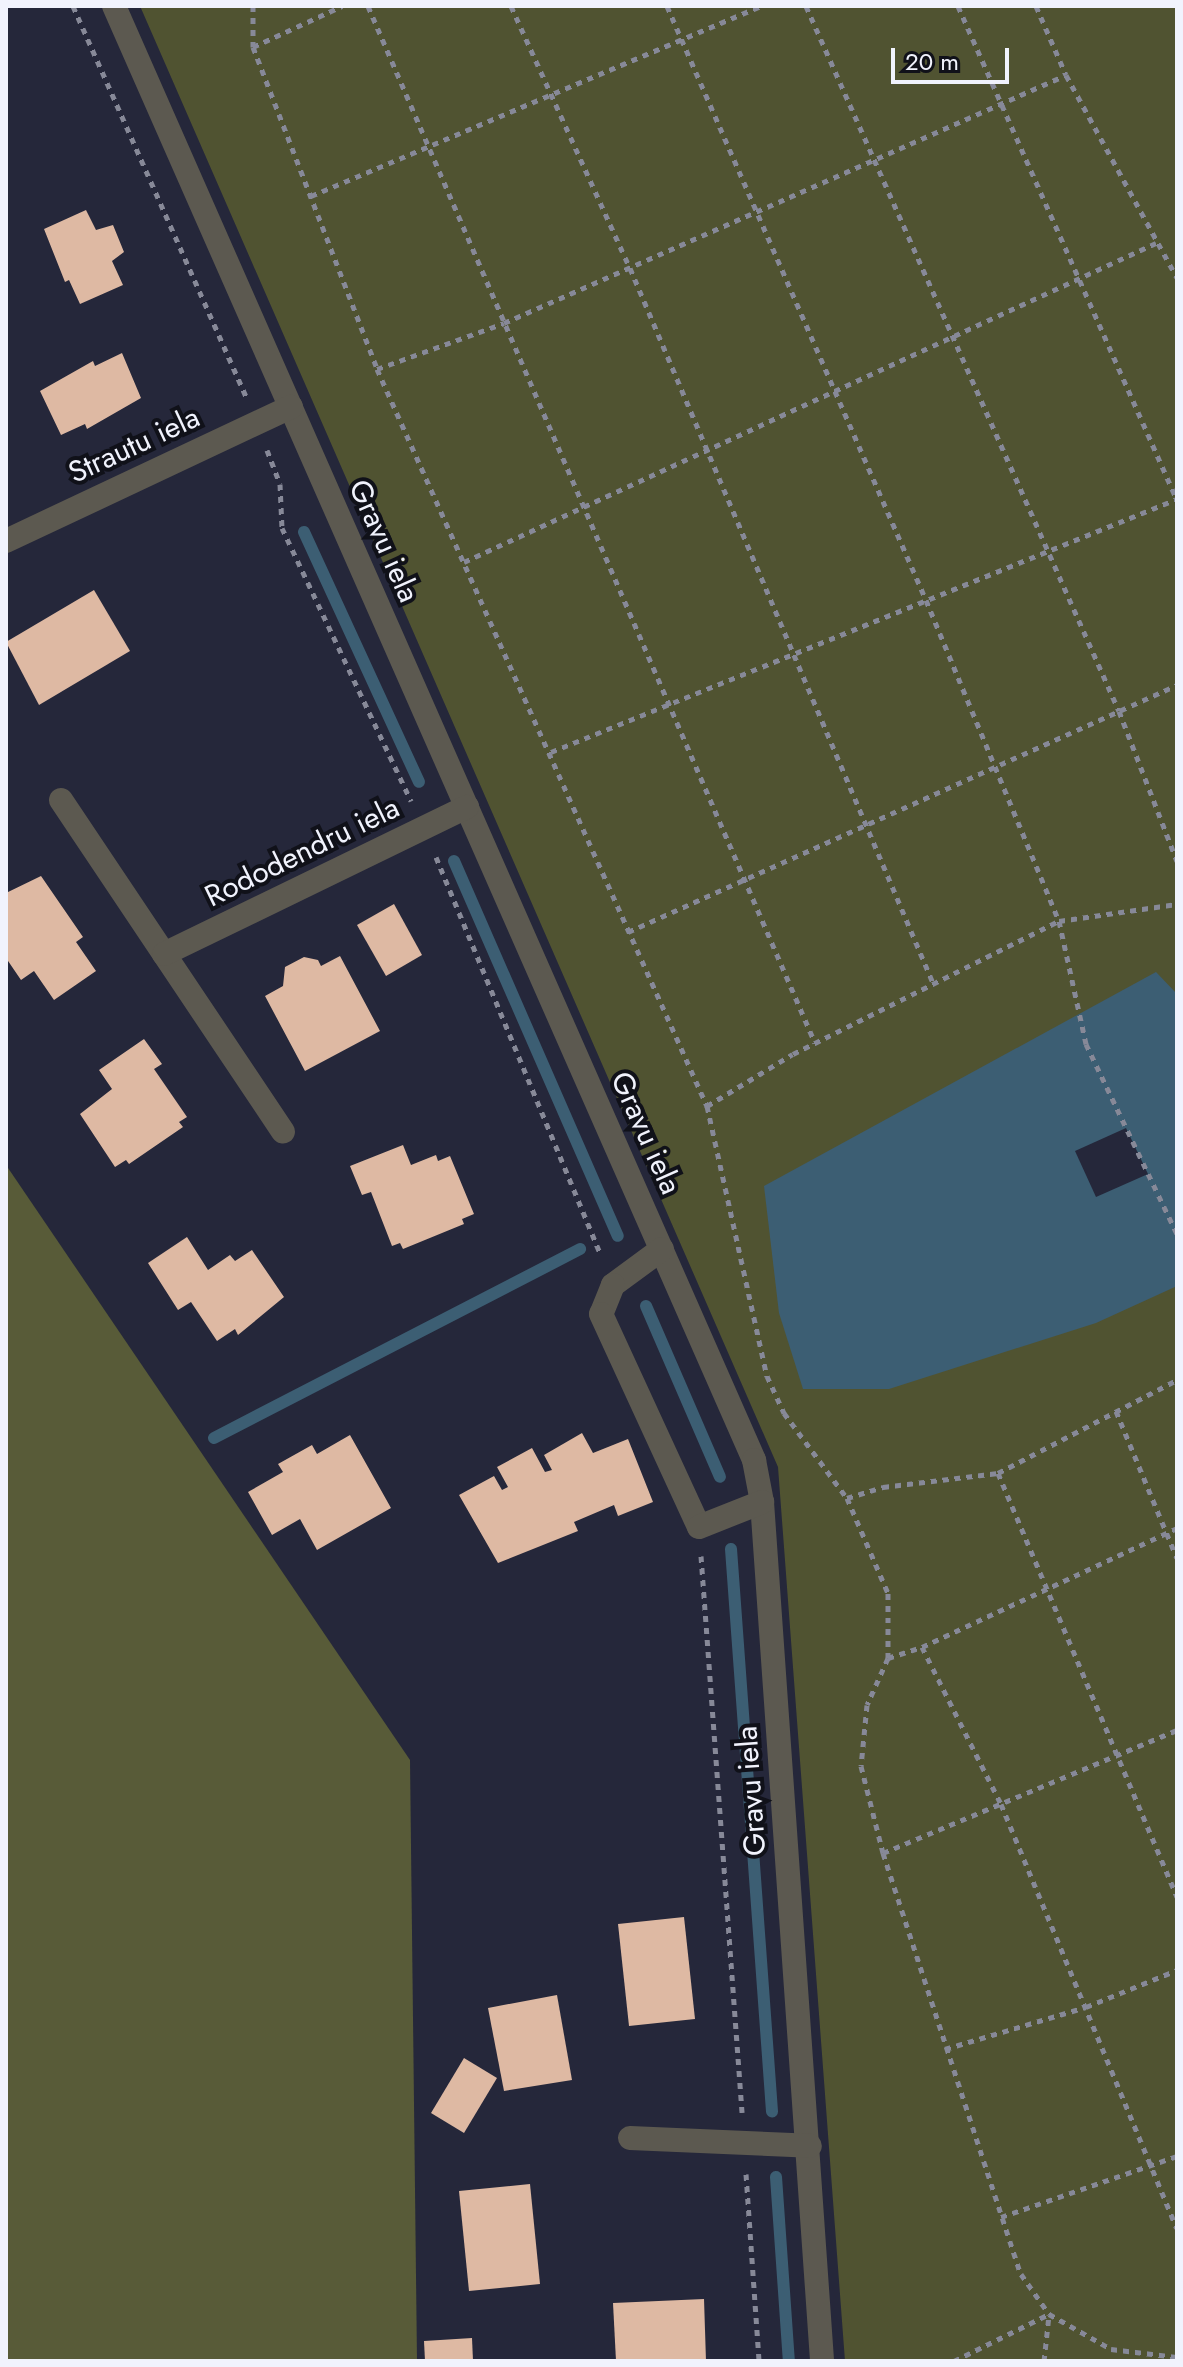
<!DOCTYPE html>
<html>
<head>
<meta charset="utf-8">
<style>
  body { margin:0 }
  #map { position:relative; width:1183px; height:2367px; overflow:hidden; background:#25273a; font-family:Jost,sans-serif }
  div>[style] { position:absolute }
  [style*='--x'] { left:calc(var(--x)*1px); top:calc(var(--y)*1px); width:calc(var(--w)*1px); rotate:calc(var(--a)*1deg) }
  .green>* { inset:0; background:#505331 }
  .forest>* { inset:0; background:#585b38 }
  .water>* { inset:0; background:#3c5e73 }
  .pier>* { inset:0; background:#25273a }
  .stream>* { height:12px; margin:-6px; padding:0 6px; transform-origin:6px; border-radius:6px; background:#3c5e73 }
  .building>* { inset:0; background:#deb9a3 }
  .path>* { height:5px; margin-top:-2.5px; transform-origin:0; background:repeating-linear-gradient(90deg,#878998 0 6px,transparent 0 12px) }
  .street>* { height:24px; margin:-12px; padding:0 12px; transform-origin:12px; border-radius:12px; background:#5c5950 }
  span { translate:-50% -50%; white-space:nowrap; text-align:center; line-height:1.15; -webkit-text-stroke:8px #101119; paint-order:stroke }
  .street-label { font-size:30px; color:#f1f3fd }
  .frame { position:absolute; inset:0; border:8px solid #f1f3fd; pointer-events:none }
  .scale { position:absolute; left:891px; top:48px; width:118px; height:36px; box-sizing:border-box; border:4px solid #f1f3fd; border-top:0; padding-left:10px; font-size:24px; line-height:28px; white-space:nowrap; color:#f1f3fd; -webkit-text-stroke:6px #101119; paint-order:stroke }
</style>
</head>
<body>
<div id="map">
  <div class="green">
    <i style="clip-path:polygon(140px 6px,1177px 6px,1177px 2361px,845px 2361px,778px 1467px)"></i>
  </div>
  <div class="forest">
    <i style="clip-path:polygon(6px 1165px,410px 1760px,417px 2361px,6px 2361px)"></i>
  </div>
  <div class="water">
    <i style="clip-path:polygon(1156px 972px,1177px 994px,1177px 1286px,1096px 1323px,889px 1389px,803px 1389px,779px 1313px,764px 1186px)"></i>
  </div>
  <div class="pier">
    <i style="clip-path:polygon(1126px 1128px,1148px 1174px,1096px 1197px,1075px 1151px)"></i>
  </div>
  <div class="stream">
    <i style="--x:304;--y:532;--w:275;--a:65.3"></i>
    <i style="--x:454;--y:861;--w:409;--a:66.4"></i>
    <i style="--x:646;--y:1306;--w:186;--a:66.6"></i>
    <i style="--x:214;--y:1438;--w:412;--a:-27.3"></i>
    <i style="--x:731;--y:1549;--w:564;--a:85.83"></i>
    <i style="--x:776;--y:2177;--w:184;--a:86"></i>
  </div>
  <div class="building">
    <i style="clip-path:polygon(86px 210px,96px 230px,113px 225px,124px 252px,112px 261px,123px 285px,80px 304px,69px 280px,65px 282px,44px 229px)"></i>
    <i style="clip-path:polygon(122px 353px,141px 398px,87px 429px,85px 424px,61px 435px,40px 391px,93px 361px,95px 366px)"></i>
    <i style="clip-path:polygon(94px 590px,130px 651px,39px 705px,6px 642px)"></i>
    <i style="clip-path:polygon(41px 876px,83px 937px,76px 942px,96px 971px,54px 1000px,34px 971px,21px 980px,6px 958px,6px 893px)"></i>
    <i style="clip-path:polygon(394px 904px,422px 955px,386px 976px,357px 925px)"></i>
    <i style="clip-path:polygon(340px 956px,380px 1031px,305px 1071px,265px 996px,283px 986px,285px 967px,304px 957px,318px 960px,321px 966px)"></i>
    <i style="clip-path:polygon(144px 1039px,162px 1064px,154px 1069px,187px 1117px,179px 1122px,183px 1127px,129px 1164px,126px 1160px,115px 1167px,80px 1114px,112px 1089px,99px 1070px)"></i>
    <i style="clip-path:polygon(403px 1145px,411px 1165px,436px 1155px,438px 1161px,450px 1156px,474px 1214px,462px 1219px,464px 1224px,403px 1249px,400px 1243px,392px 1246px,371px 1192px,362px 1195px,350px 1166px)"></i>
    <i style="clip-path:polygon(187px 1237px,208px 1270px,230px 1255px,235px 1261px,252px 1250px,284px 1297px,238px 1335px,235px 1329px,217px 1341px,191px 1302px,178px 1310px,148px 1263px)"></i>
    <i style="clip-path:polygon(582px 1433px,593px 1453px,628px 1439px,653px 1502px,618px 1516px,614px 1505px,574px 1522px,578px 1531px,498px 1563px,459px 1495px,494px 1476px,502px 1490px,508px 1487px,497px 1467px,532px 1448px,545px 1472px,552px 1470px,544px 1455px)"></i>
    <i style="clip-path:polygon(350px 1435px,391px 1508px,317px 1550px,300px 1519px,272px 1535px,248px 1492px,283px 1472px,278px 1464px,312px 1445px,317px 1454px)"></i>
    <i style="clip-path:polygon(684px 1917px,695px 2019px,629px 2026px,618px 1924px)"></i>
    <i style="clip-path:polygon(557px 1995px,572px 2080px,504px 2091px,488px 2008px)"></i>
    <i style="clip-path:polygon(464px 2058px,497px 2078px,464px 2133px,431px 2113px)"></i>
    <i style="clip-path:polygon(530px 2184px,540px 2284px,469px 2291px,459px 2191px)"></i>
    <i style="clip-path:polygon(704px 2299px,706px 2361px,616px 2361px,613px 2303px)"></i>
    <i style="clip-path:polygon(472px 2338px,473px 2361px,425px 2361px,424px 2341px)"></i>
  </div>
  <div class="path">
    <i style="--x:73;--y:6;--w:427;--a:66.1"></i>
    <i style="--x:253;--y:6;--w:41;--a:90"></i>
    <i style="--x:253;--y:47;--w:345;--a:68.9"></i>
    <i style="--x:377;--y:369;--w:808;--a:65.88"></i>
    <i style="--x:707;--y:1106;--w:277;--a:77.5"></i>
    <i style="--x:767;--y:1376;--w:41;--a:65.3"></i>
    <i style="--x:784;--y:1413;--w:106;--a:53.5"></i>
    <i style="--x:847;--y:1498;--w:103;--a:66.7"></i>
    <i style="--x:888;--y:1593;--w:65;--a:90"></i>
    <i style="--x:888;--y:1658;--w:51;--a:114.1"></i>
    <i style="--x:867;--y:1705;--w:61;--a:95.6"></i>
    <i style="--x:861;--y:1766;--w:90;--a:75.8"></i>
    <i style="--x:883;--y:1853;--w:443;--a:71.9"></i>
    <i style="--x:1021;--y:2274;--w:49;--a:55"></i>
    <i style="--x:1049;--y:2314;--w:71;--a:29.4"></i>
    <i style="--x:1111;--y:2349;--w:66;--a:6.9"></i>
    <i style="--x:368;--y:6;--w:1129;--a:66.68"></i>
    <i style="--x:511;--y:6;--w:288;--a:65.6"></i>
    <i style="--x:630;--y:268;--w:777;--a:67.03"></i>
    <i style="--x:667;--y:6;--w:648;--a:66.44"></i>
    <i style="--x:926;--y:600;--w:347;--a:67.5"></i>
    <i style="--x:1059;--y:921;--w:126;--a:77.6"></i>
    <i style="--x:1086;--y:1044;--w:211;--a:64.4"></i>
    <i style="--x:806;--y:6;--w:771;--a:66.06"></i>
    <i style="--x:1119;--y:711;--w:161;--a:68.9"></i>
    <i style="--x:958;--y:6;--w:540;--a:66.09"></i>
    <i style="--x:1036;--y:6;--w:75;--a:66.5"></i>
    <i style="--x:1066;--y:75;--w:231;--a:61.3"></i>
    <i style="--x:253;--y:47;--w:98;--a:-24.7"></i>
    <i style="--x:311;--y:196;--w:488;--a:-22.9"></i>
    <i style="--x:377;--y:369;--w:135;--a:-19.9"></i>
    <i style="--x:504;--y:323;--w:614;--a:-23.81"></i>
    <i style="--x:267;--y:450;--w:36;--a:69"></i>
    <i style="--x:280;--y:484;--w:44;--a:87.4"></i>
    <i style="--x:282;--y:528;--w:302;--a:64.7"></i>
    <i style="--x:464;--y:562;--w:762;--a:-24.75"></i>
    <i style="--x:551;--y:752;--w:675;--a:-22.01"></i>
    <i style="--x:436;--y:857;--w:431;--a:67.5"></i>
    <i style="--x:628;--y:932;--w:602;--a:-24.22"></i>
    <i style="--x:707;--y:1106;--w:100;--a:-31.2"></i>
    <i style="--x:793;--y:1054;--w:297;--a:-26.6"></i>
    <i style="--x:1059;--y:921;--w:119;--a:-8.2"></i>
    <i style="--x:1116;--y:1411;--w:159;--a:67.5"></i>
    <i style="--x:998;--y:1473;--w:460;--a:67.1"></i>
    <i style="--x:847;--y:1498;--w:38;--a:-17"></i>
    <i style="--x:883;--y:1487;--w:116;--a:-6.9"></i>
    <i style="--x:998;--y:1473;--w:202;--a:-27.5"></i>
    <i style="--x:701;--y:1556;--w:558;--a:85.78"></i>
    <i style="--x:922;--y:1647;--w:281;--a:-25"></i>
    <i style="--x:888;--y:1658;--w:36;--a:-18"></i>
    <i style="--x:922;--y:1647;--w:176;--a:63.3"></i>
    <i style="--x:1001;--y:1804;--w:459;--a:67.5"></i>
    <i style="--x:883;--y:1853;--w:319;--a:-22.7"></i>
    <i style="--x:945;--y:2049;--w:147;--a:-16.6"></i>
    <i style="--x:1086;--y:2007;--w:98;--a:-22.1"></i>
    <i style="--x:746;--y:2174;--w:187;--a:86"></i>
    <i style="--x:1001;--y:2217;--w:186;--a:-19.1"></i>
    <i style="--x:954;--y:2361;--w:106;--a:-26.3"></i>
    <i style="--x:1044;--y:2361;--w:46;--a:-83.8"></i>
  </div>
  <div class="street">
    <i style="--x:114;--y:6;--w:1589;--a:66.24"></i>
    <i style="--x:754;--y:1460;--w:43;--a:79.2"></i>
    <i style="--x:762;--y:1502;--w:861;--a:86"></i>
    <i style="--x:6;--y:541;--w:315;--a:-25.2"></i>
    <i style="--x:61;--y:800;--w:399;--a:56.2"></i>
    <i style="--x:164;--y:954;--w:337;--a:-25.9"></i>
    <i style="--x:662;--y:1249;--w:61;--a:143.7"></i>
    <i style="--x:613;--y:1285;--w:31;--a:112"></i>
    <i style="--x:601;--y:1314;--w:234;--a:65.3"></i>
    <i style="--x:699;--y:1527;--w:68;--a:-21.6"></i>
    <i style="--x:630;--y:2138;--w:180;--a:2.5"></i>
  </div>
  <div class="street-label">
    <span style="left:134px;top:445px;rotate:-25deg">Strautu iela</span>
    <span style="left:384px;top:541px;rotate:66deg">Gravu iela</span>
    <span style="left:302px;top:852px;rotate:-26deg">Rododendru iela</span>
    <span style="left:646px;top:1133px;rotate:66deg">Gravu iela</span>
    <span style="left:751px;top:1791px;rotate:-94deg">Gravu iela</span>
  </div>
  <div class="frame"></div>
  <div class="scale">20 m</div>
</div>
</body>
</html>
